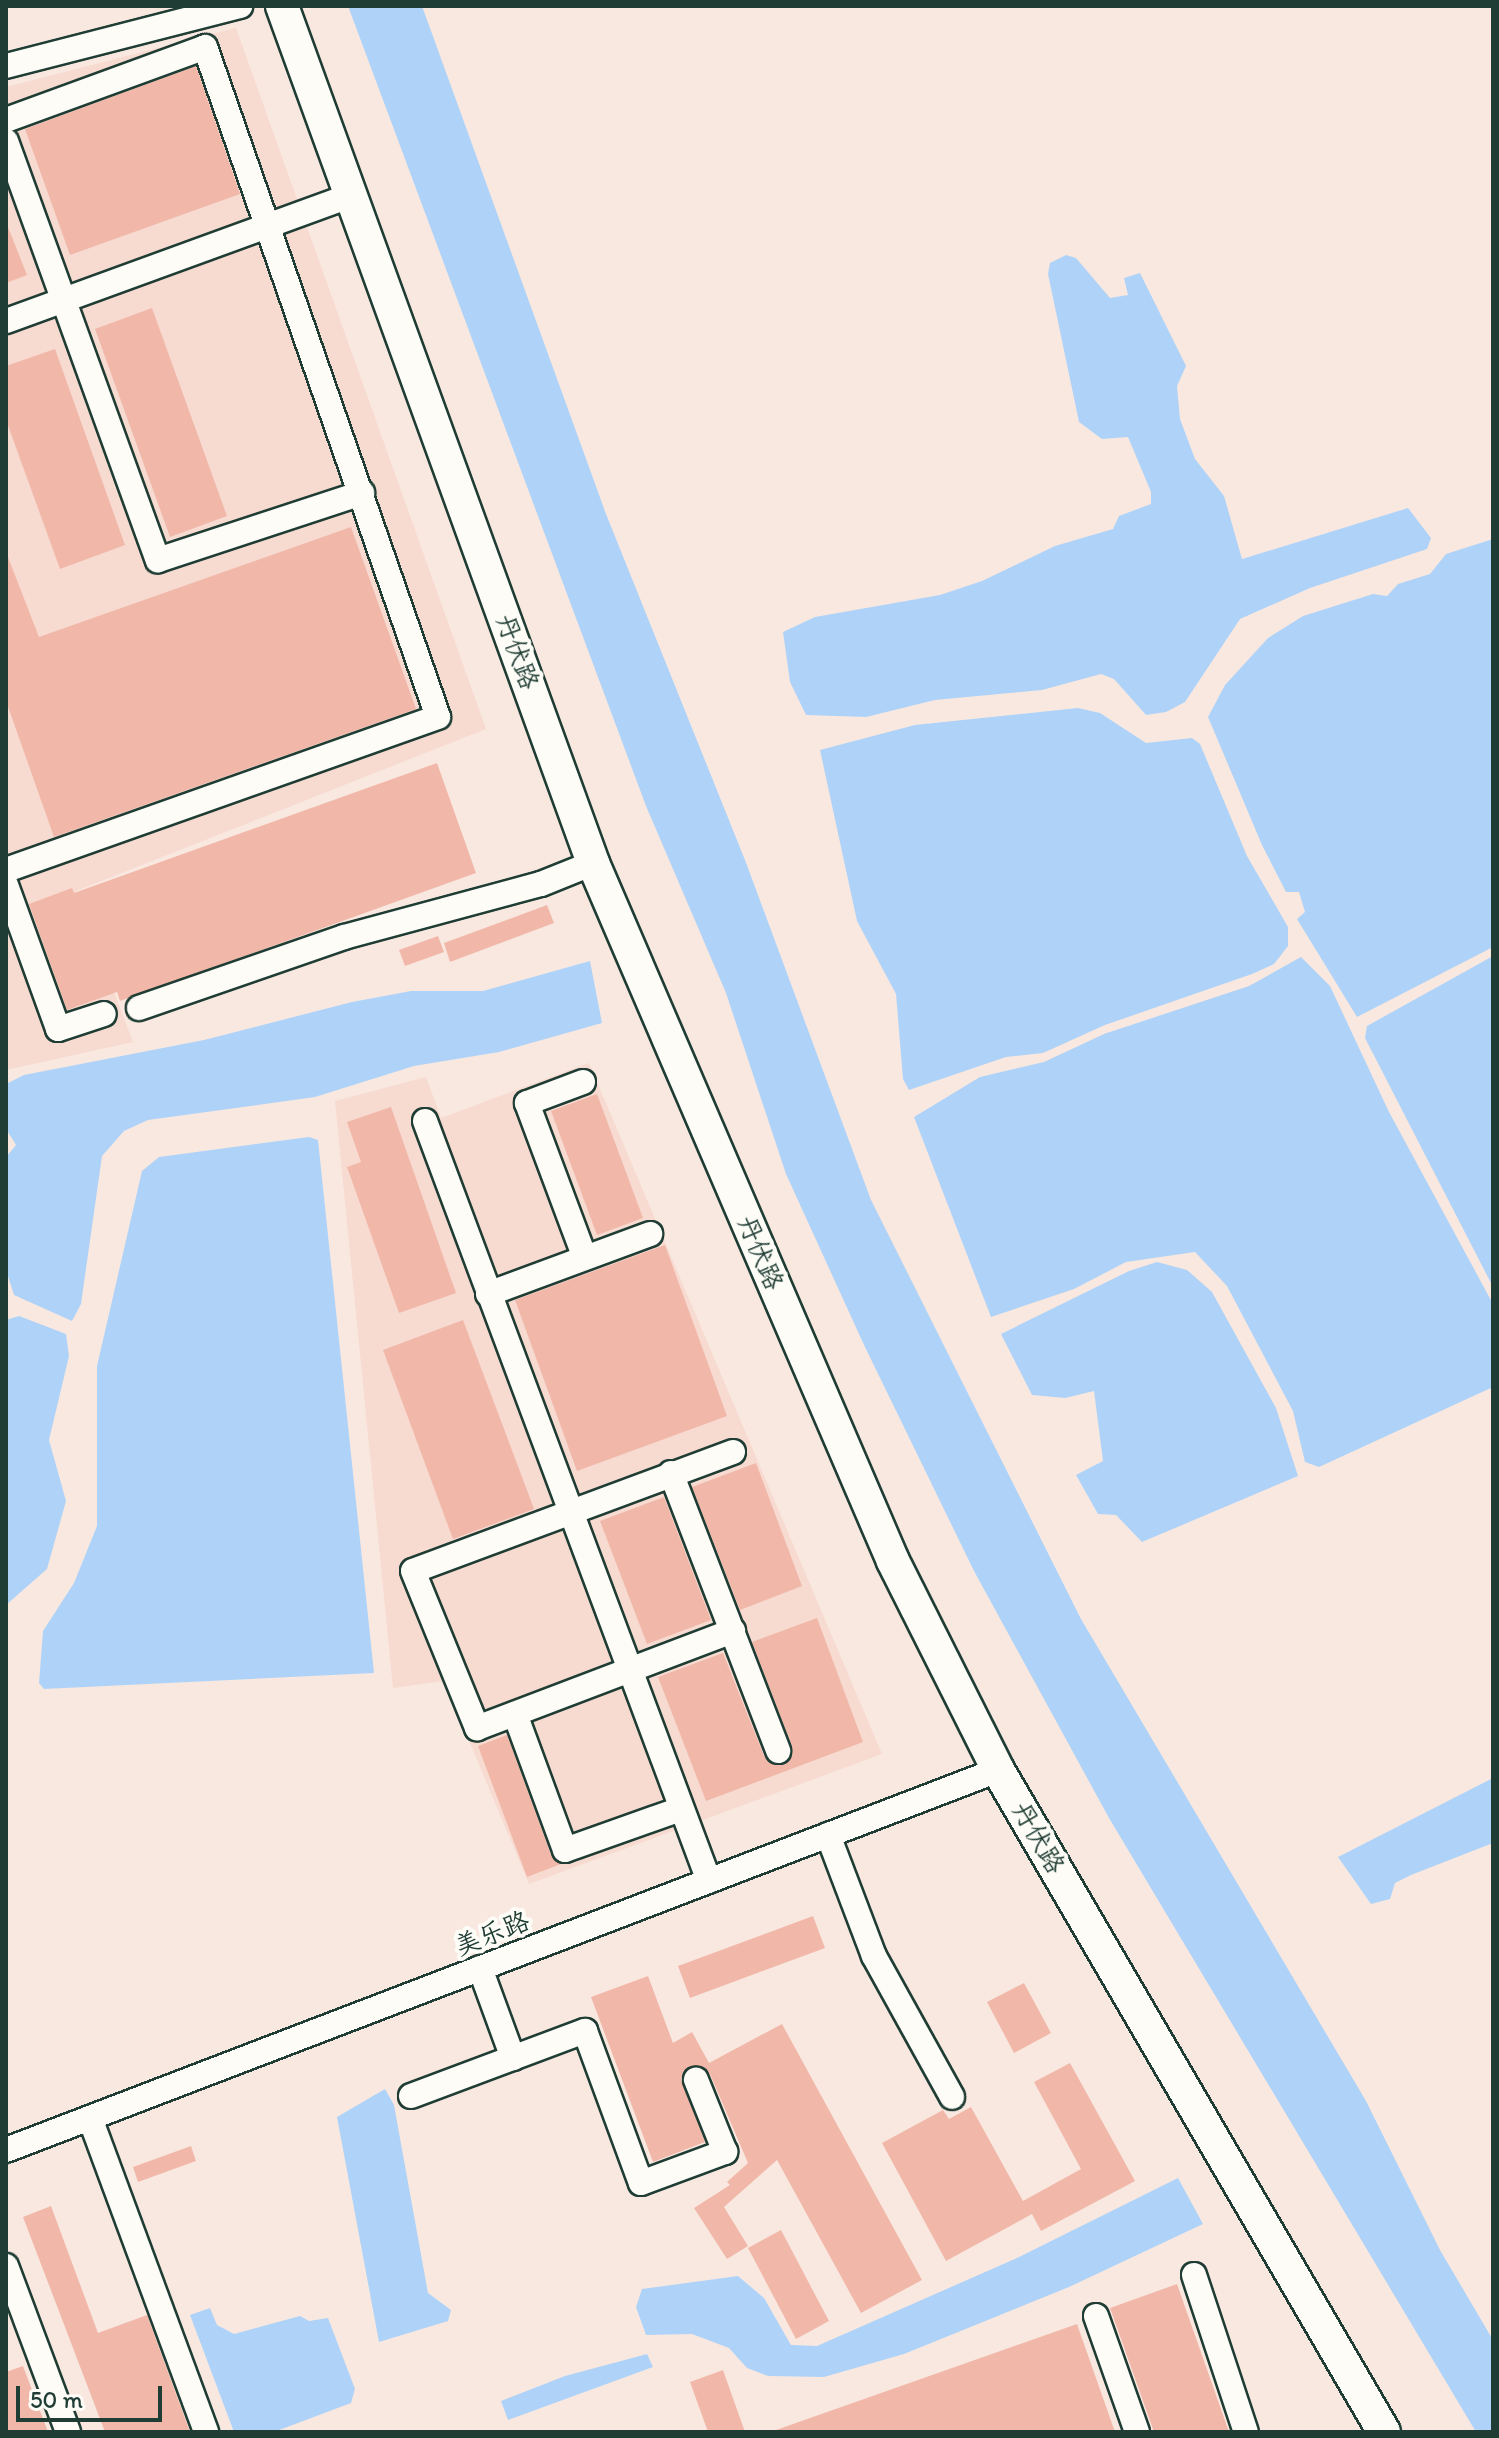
<!DOCTYPE html>
<html>
<head>
<meta charset="utf-8">
<style>
  body { margin:0 }
  #map { position:relative; width:1499px; height:2438px; overflow:hidden; background:#f9e8e0; font-family:Itim,"LXGW WenKai TC",sans-serif }
  div>[style] { position:absolute }
  [style*='--x'] { left:calc(var(--x)*1px); top:calc(var(--y)*1px); width:calc(var(--w)*1px); rotate:calc(var(--a)*1deg) }
  .built>* { inset:0; background:#f7dad0 }
  .water>* { inset:0; background:#afd3f8 }
  .building>* { inset:0; background:#f1b8aa }
  .roads { filter:drop-shadow(2px 0 #1f3d34) drop-shadow(-2px 0 #1f3d34) drop-shadow(0 2px #1f3d34) drop-shadow(0 -2px #1f3d34) }
  .minor>* { height:24px; margin:-12px; padding:0 12px; transform-origin:12px; border-radius:12px; background:#fdfcf7 }
  .major>* { height:32px; margin:-16px; padding:0 16px; transform-origin:16px; border-radius:16px; background:#fdfcf7 }
  span { translate:-50% -50%; white-space:nowrap; text-align:center; line-height:1.15; -webkit-text-stroke:8px #fdfcf7; paint-order:stroke }
  .street-label { font-size:26px; color:#1f3d34 }
  .frame { position:absolute; inset:0; border:8px solid #1f3d34; pointer-events:none }
  .scale { position:absolute; left:16px; top:2386px; width:146px; height:36px; box-sizing:border-box; border:4px solid #1f3d34; border-top:0; padding-left:10px; font-size:24px; line-height:28px; white-space:nowrap; color:#1f3d34; -webkit-text-stroke:6px #fdfcf7; paint-order:stroke }
</style>
</head>
<body>
<div id="map">
  <div class="built">
    <i style="clip-path:polygon(236px 28px,486px 729px,76px 891px,133px 1042px,6px 1070px,6px 87px)"></i>
    <i style="clip-path:polygon(589px 1063px,882px 1754px,529px 1884px,444px 1681px,393px 1688px,335px 1101px,426px 1077px,441px 1118px)"></i>
  </div>
  <div class="water">
    <i style="clip-path:polygon(348px 6px,422px 6px,606px 514px,745px 860px,871px 1200px,1081px 1619px,1366px 2101px,1440px 2250px,1493px 2340px,1493px 2432px,1476px 2432px,1109px 1818px,974px 1571px,864px 1345px,786px 1174px,726px 993px,646px 806px)"></i>
    <i style="clip-path:polygon(1066px 255px,1076px 258px,1110px 298px,1128px 295px,1124px 278px,1140px 273px,1186px 366px,1177px 386px,1180px 419px,1195px 459px,1224px 496px,1242px 559px,1408px 508px,1431px 538px,1427px 549px,1310px 588px,1240px 619px,1185px 702px,1166px 712px,1146px 715px,1114px 679px,1101px 674px,1042px 690px,935px 700px,866px 717px,806px 715px,790px 682px,783px 632px,815px 617px,940px 595px,982px 581px,1055px 546px,1113px 529px,1119px 516px,1151px 504px,1151px 492px,1128px 437px,1102px 439px,1079px 422px,1048px 274px,1050px 263px)"></i>
    <i style="clip-path:polygon(1493px 539px,1493px 947px,1357px 1017px,1297px 919px,1305px 912px,1299px 892px,1286px 892px,1262px 845px,1208px 717px,1225px 685px,1268px 638px,1303px 616px,1373px 594px,1387px 596px,1398px 584px,1430px 574px,1446px 554px)"></i>
    <i style="clip-path:polygon(1078px 708px,1100px 713px,1146px 743px,1192px 738px,1200px 744px,1247px 856px,1288px 927px,1288px 946px,1274px 964px,1252px 974px,1105px 1025px,1043px 1053px,1006px 1057px,909px 1090px,903px 1079px,896px 994px,857px 921px,820px 750px,915px 725px)"></i>
    <i style="clip-path:polygon(1493px 956px,1493px 1287px,1365px 1038px,1367px 1026px)"></i>
    <i style="clip-path:polygon(1301px 957px,1330px 986px,1389px 1112px,1493px 1304px,1493px 1387px,1319px 1467px,1305px 1462px,1293px 1411px,1227px 1286px,1195px 1252px,1126px 1262px,1074px 1289px,991px 1317px,914px 1117px,980px 1077px,1044px 1062px,1104px 1034px,1249px 986px)"></i>
    <i style="clip-path:polygon(590px 961px,602px 1023px,499px 1052px,414px 1066px,315px 1097px,148px 1120px,124px 1131px,102px 1156px,81px 1304px,72px 1321px,14px 1295px,6px 1270px,6px 1157px,16px 1145px,6px 1129px,6px 1084px,24px 1075px,204px 1040px,352px 1002px,411px 991px,483px 991px)"></i>
    <i style="clip-path:polygon(309px 1137px,318px 1140px,374px 1673px,44px 1689px,39px 1683px,43px 1631px,74px 1583px,97px 1526px,97px 1366px,142px 1171px,159px 1157px)"></i>
    <i style="clip-path:polygon(1157px 1262px,1187px 1270px,1212px 1292px,1276px 1408px,1298px 1476px,1142px 1542px,1116px 1515px,1098px 1514px,1076px 1475px,1103px 1461px,1094px 1391px,1065px 1398px,1032px 1395px,1001px 1334px,1129px 1271px)"></i>
    <i style="clip-path:polygon(19px 1316px,66px 1334px,69px 1356px,49px 1440px,66px 1501px,47px 1569px,6px 1605px,6px 1320px)"></i>
    <i style="clip-path:polygon(1493px 1778px,1493px 1843px,1411px 1875px,1395px 1883px,1390px 1899px,1371px 1904px,1338px 1857px)"></i>
    <i style="clip-path:polygon(385px 2089px,394px 2105px,428px 2293px,451px 2310px,448px 2321px,379px 2342px,337px 2117px)"></i>
    <i style="clip-path:polygon(1178px 2178px,1203px 2224px,1069px 2287px,904px 2354px,824px 2377px,768px 2376px,747px 2368px,729px 2348px,692px 2334px,646px 2335px,636px 2307px,642px 2289px,738px 2276px,764px 2298px,791px 2345px,817px 2346px,1017px 2258px)"></i>
    <i style="clip-path:polygon(210px 2308px,217px 2325px,234px 2334px,300px 2316px,309px 2321px,328px 2318px,355px 2389px,351px 2403px,274px 2432px,234px 2432px,190px 2315px)"></i>
    <i style="clip-path:polygon(647px 2354px,653px 2367px,508px 2420px,501px 2401px,565px 2376px)"></i>
  </div>
  <div class="building">
    <i style="clip-path:polygon(196px 66px,240px 194px,70px 255px,25px 129px)"></i>
    <i style="clip-path:polygon(6px 222px,27px 275px,6px 283px)"></i>
    <i style="clip-path:polygon(152px 308px,227px 516px,170px 537px,95px 329px)"></i>
    <i style="clip-path:polygon(55px 349px,125px 545px,60px 569px,6px 420px,6px 366px)"></i>
    <i style="clip-path:polygon(351px 527px,416px 709px,54px 837px,6px 701px,6px 552px,39px 637px)"></i>
    <i style="clip-path:polygon(437px 763px,476px 873px,120px 1001px,117px 992px,67px 1010px,29px 904px,72px 888px,74px 893px)"></i>
    <i style="clip-path:polygon(547px 905px,554px 923px,450px 962px,444px 943px)"></i>
    <i style="clip-path:polygon(438px 936px,444px 952px,405px 966px,399px 950px)"></i>
    <i style="clip-path:polygon(597px 1094px,643px 1218px,597px 1235px,551px 1111px)"></i>
    <i style="clip-path:polygon(391px 1107px,456px 1293px,399px 1313px,347px 1167px,361px 1162px,347px 1122px)"></i>
    <i style="clip-path:polygon(665px 1245px,727px 1416px,577px 1471px,515px 1300px)"></i>
    <i style="clip-path:polygon(463px 1320px,534px 1509px,453px 1539px,383px 1350px)"></i>
    <i style="clip-path:polygon(756px 1463px,802px 1586px,740px 1610px,692px 1487px)"></i>
    <i style="clip-path:polygon(664px 1497px,711px 1620px,647px 1644px,600px 1521px)"></i>
    <i style="clip-path:polygon(817px 1618px,863px 1742px,706px 1801px,658px 1677px,723px 1653px,764px 1756px,783px 1765px,790px 1760px,792px 1746px,752px 1642px)"></i>
    <i style="clip-path:polygon(507px 1735px,551px 1855px,561px 1864px,527px 1877px,478px 1746px)"></i>
    <i style="clip-path:polygon(813px 1916px,825px 1948px,690px 1998px,678px 1966px)"></i>
    <i style="clip-path:polygon(648px 1976px,673px 2043px,692px 2032px,709px 2063px,782px 2024px,922px 2280px,861px 2313px,777px 2160px,724px 2207px,748px 2246px,727px 2259px,694px 2208px,730px 2185px,727px 2182px,748px 2163px,710px 2074px,691px 2066px,681px 2079px,705px 2142px,653px 2162px,591px 1997px)"></i>
    <i style="clip-path:polygon(1024px 1983px,1051px 2033px,1014px 2053px,987px 2002px)"></i>
    <i style="clip-path:polygon(1070px 2063px,1135px 2181px,1041px 2231px,1032px 2214px,946px 2261px,882px 2143px,943px 2110px,949px 2119px,971px 2107px,1023px 2201px,1081px 2169px,1034px 2082px)"></i>
    <i style="clip-path:polygon(191px 2146px,196px 2161px,138px 2182px,133px 2167px)"></i>
    <i style="clip-path:polygon(51px 2206px,98px 2333px,147px 2315px,190px 2432px,105px 2432px,23px 2217px)"></i>
    <i style="clip-path:polygon(781px 2230px,829px 2321px,796px 2339px,748px 2248px)"></i>
    <i style="clip-path:polygon(1177px 2284px,1229px 2432px,1154px 2432px,1110px 2308px)"></i>
    <i style="clip-path:polygon(1077px 2324px,1115px 2432px,776px 2432px,776px 2430px)"></i>
    <i style="clip-path:polygon(23px 2366px,48px 2432px,6px 2432px,6px 2372px)"></i>
    <i style="clip-path:polygon(723px 2370px,745px 2432px,708px 2432px,690px 2382px)"></i>
  </div>
  <div class="roads">
    <div class="minor">
      <i style="--x:6;--y:66;--w:242;--a:-14.4"></i>
      <i style="--x:6;--y:120;--w:212;--a:-20.1"></i>
      <i style="--x:205;--y:47;--w:709;--a:70.82"></i>
      <i style="--x:438;--y:717;--w:458;--a:160.5"></i>
      <i style="--x:6;--y:141;--w:446;--a:70.1"></i>
      <i style="--x:158;--y:560;--w:215;--a:-18.2"></i>
      <i style="--x:6;--y:321;--w:368;--a:-20"></i>
      <i style="--x:6;--y:885;--w:153;--a:70.1"></i>
      <i style="--x:58;--y:1029;--w:48;--a:-18.1"></i>
      <i style="--x:139;--y:1008;--w:217;--a:-19.1"></i>
      <i style="--x:344;--y:937;--w:204;--a:-15.1"></i>
      <i style="--x:541;--y:884;--w:56;--a:-22"></i>
      <i style="--x:583;--y:1082;--w:60;--a:159.4"></i>
      <i style="--x:527;--y:1103;--w:165;--a:69.5"></i>
      <i style="--x:425;--y:1121;--w:811;--a:69.51"></i>
      <i style="--x:488;--y:1294;--w:173;--a:-20.3"></i>
      <i style="--x:733;--y:1452;--w:341;--a:159.6"></i>
      <i style="--x:413;--y:1571;--w:170;--a:67.8"></i>
      <i style="--x:477;--y:1728;--w:274;--a:-20.8"></i>
      <i style="--x:671;--y:1473;--w:298;--a:68.9"></i>
      <i style="--x:515;--y:1714;--w:145;--a:69.8"></i>
      <i style="--x:565;--y:1850;--w:123;--a:-19.5"></i>
      <i style="--x:828;--y:1835;--w:129;--a:69.2"></i>
      <i style="--x:874;--y:1956;--w:161;--a:61"></i>
      <i style="--x:480;--y:1968;--w:96;--a:69.9"></i>
      <i style="--x:411;--y:2096;--w:186;--a:-20.5"></i>
      <i style="--x:585;--y:2031;--w:162;--a:69.8"></i>
      <i style="--x:641;--y:2183;--w:90;--a:-20.3"></i>
      <i style="--x:725;--y:2152;--w:78;--a:-111.9"></i>
      <i style="--x:90;--y:2118;--w:335;--a:69.7"></i>
      <i style="--x:6;--y:2150;--w:1062;--a:-20.96"></i>
      <i style="--x:6;--y:2266;--w:177;--a:69.5"></i>
      <i style="--x:1194;--y:2275;--w:165;--a:71.7"></i>
      <i style="--x:1096;--y:2316;--w:123;--a:70.5"></i>
    </div>
    <div class="major">
      <i style="--x:282;--y:6;--w:912;--a:70.05"></i>
      <i style="--x:593;--y:863;--w:760;--a:66.74"></i>
      <i style="--x:893;--y:1561;--w:234;--a:63.3"></i>
      <i style="--x:998;--y:1770;--w:766;--a:59.75"></i>
    </div>
  </div>
  <div class="street-label">
    <span style="left:517px;top:652px;rotate:70deg">丹伏路</span>
    <span style="left:760px;top:1253px;rotate:67deg">丹伏路</span>
    <span style="left:1038px;top:1838px;rotate:60deg">丹伏路</span>
    <span style="left:492px;top:1934px;rotate:-21deg">美乐路</span>
  </div>
  <div class="frame"></div>
  <div class="scale">50 m</div>
</div>
</body>
</html>
